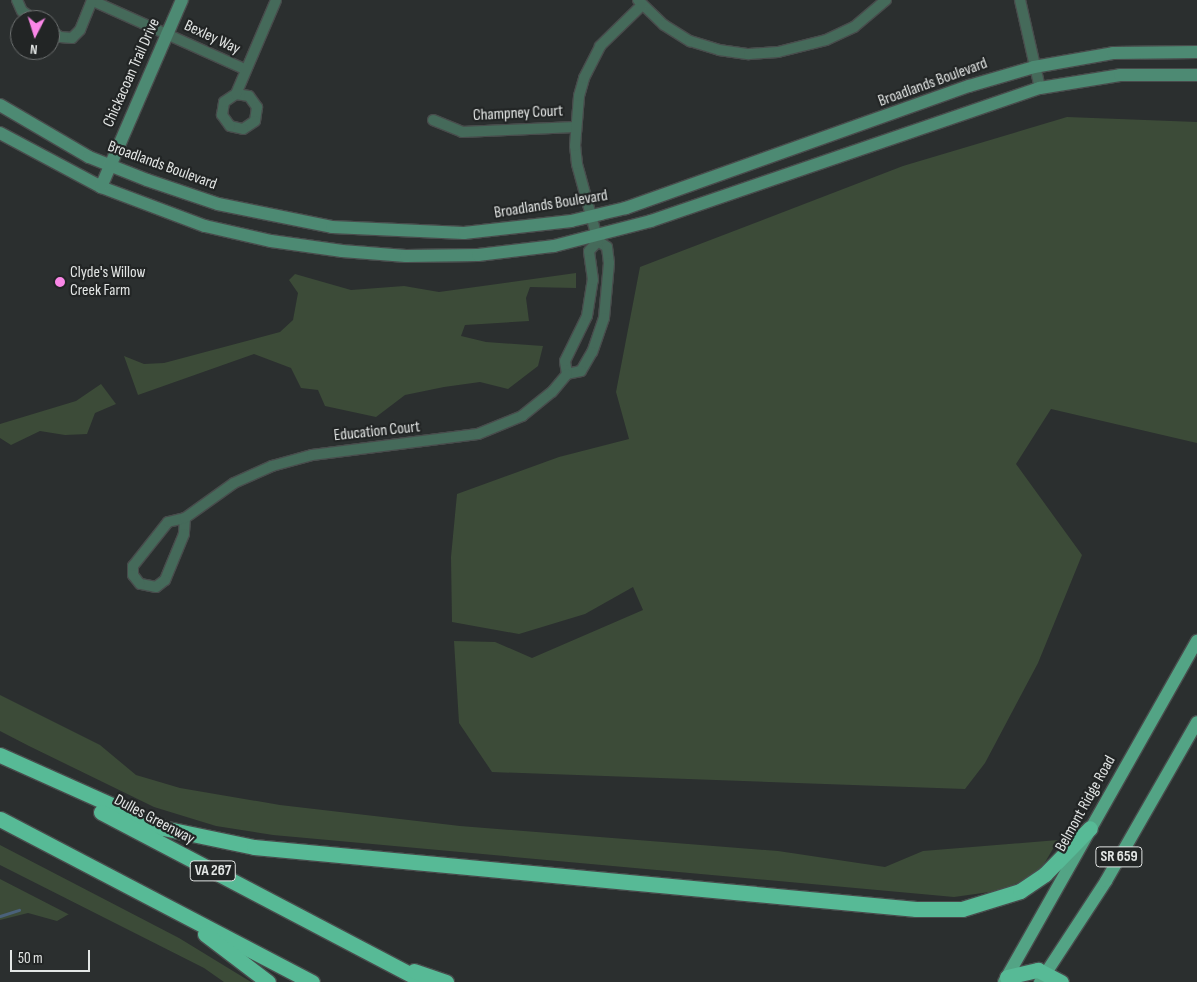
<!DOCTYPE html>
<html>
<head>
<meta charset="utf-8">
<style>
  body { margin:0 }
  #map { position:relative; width:1197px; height:982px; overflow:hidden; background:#2b2f2f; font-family:"Sofia Sans Condensed",sans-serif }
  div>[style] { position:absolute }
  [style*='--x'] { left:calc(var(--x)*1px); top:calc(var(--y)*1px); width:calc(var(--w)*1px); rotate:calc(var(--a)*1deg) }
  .green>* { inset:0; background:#3c4b38 }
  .stream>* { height:3px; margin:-1.5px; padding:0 1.5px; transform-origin:1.5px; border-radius:1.5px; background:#4a617a }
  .roads { filter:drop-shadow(1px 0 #484c4c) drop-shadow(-1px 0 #484c4c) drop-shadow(0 1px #484c4c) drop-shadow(0 -1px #484c4c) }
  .street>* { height:10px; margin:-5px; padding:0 5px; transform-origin:5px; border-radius:5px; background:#456a5a }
  .secondary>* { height:12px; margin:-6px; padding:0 6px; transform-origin:6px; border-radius:6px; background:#4d8a73 }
  .primary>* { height:12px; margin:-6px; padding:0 6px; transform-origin:6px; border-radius:6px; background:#53a485 }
  .highway>* { height:15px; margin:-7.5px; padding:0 7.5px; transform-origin:7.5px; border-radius:7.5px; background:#57ba96 }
  .dots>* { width:14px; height:14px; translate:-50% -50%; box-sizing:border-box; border:2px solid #222525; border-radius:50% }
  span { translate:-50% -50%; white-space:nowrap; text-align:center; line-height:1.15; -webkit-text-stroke:4.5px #222525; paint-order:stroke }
  .shield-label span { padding:1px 4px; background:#222525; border:1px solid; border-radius:4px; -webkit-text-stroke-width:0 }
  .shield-label { font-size:15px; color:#e3e6e5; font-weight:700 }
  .street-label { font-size:16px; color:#e3e6e5 }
  .poi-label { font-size:16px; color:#e3e6e5 }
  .left { translate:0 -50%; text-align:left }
  .north { position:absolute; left:10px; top:10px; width:50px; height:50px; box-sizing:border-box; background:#222525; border:1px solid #6f7272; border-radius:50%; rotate:185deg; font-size:14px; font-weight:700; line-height:20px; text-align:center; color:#e3e6e5 }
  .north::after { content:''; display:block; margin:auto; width:18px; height:22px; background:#fa87e7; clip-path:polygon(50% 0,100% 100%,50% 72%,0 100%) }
  .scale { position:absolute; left:10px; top:950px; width:80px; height:22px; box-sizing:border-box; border:2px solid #e3e6e5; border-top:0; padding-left:6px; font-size:15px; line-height:18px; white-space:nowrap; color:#e3e6e5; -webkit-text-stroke:4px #222525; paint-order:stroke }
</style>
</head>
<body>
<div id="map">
  <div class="green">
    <i style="clip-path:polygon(1067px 117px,1197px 122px,1197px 443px,1051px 409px,1016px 464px,1082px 555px,1038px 663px,985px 763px,965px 789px,492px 772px,459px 723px,454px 641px,495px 642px,532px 658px,643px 610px,633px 587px,585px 614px,519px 634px,452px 622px,451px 557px,457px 494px,559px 457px,629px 439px,616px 392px,640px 267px,903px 166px)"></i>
    <i style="clip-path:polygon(576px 273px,576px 288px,530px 287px,526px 298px,529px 321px,465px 325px,461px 336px,486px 342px,543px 346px,538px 366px,508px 389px,480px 382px,444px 387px,405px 395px,376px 417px,325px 406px,318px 390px,301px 388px,291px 368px,254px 354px,138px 395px,124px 356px,144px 364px,164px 363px,280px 332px,293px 320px,298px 293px,289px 280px,295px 274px,351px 290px,404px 286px,439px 292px)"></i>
    <i style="clip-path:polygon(101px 384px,116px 404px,95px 413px,87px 434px,65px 435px,40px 431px,11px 445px,0 438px,0 424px,76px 401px)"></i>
    <i style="clip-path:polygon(0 695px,100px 745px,136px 775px,180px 788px,280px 805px,460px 826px,778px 851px,885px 867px,923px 851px,1058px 840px,1040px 871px,1004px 890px,954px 897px,273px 835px,216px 826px,154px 807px,29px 746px,0 731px)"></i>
    <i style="clip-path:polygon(0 845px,179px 938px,251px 982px,224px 982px,204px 968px,0 865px)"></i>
    <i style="clip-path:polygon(0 879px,68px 914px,69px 914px,57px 921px,28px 913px,0 920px)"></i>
  </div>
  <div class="stream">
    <i style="--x:0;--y:916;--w:20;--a:-18"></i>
  </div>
  <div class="roads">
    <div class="street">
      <i style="--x:17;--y:0;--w:12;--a:66"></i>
      <i style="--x:22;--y:11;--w:16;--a:35"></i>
      <i style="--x:638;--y:0;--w:36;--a:44"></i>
      <i style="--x:664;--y:25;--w:31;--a:32"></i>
      <i style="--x:690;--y:41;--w:30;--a:17"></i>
      <i style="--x:719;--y:50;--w:30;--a:8"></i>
      <i style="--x:749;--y:54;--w:29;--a:-4"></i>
      <i style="--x:778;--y:52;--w:49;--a:-14"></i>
      <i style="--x:826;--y:40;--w:31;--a:-25"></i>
      <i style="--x:854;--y:27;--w:42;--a:-40.2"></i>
      <i style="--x:1020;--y:0;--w:90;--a:77.2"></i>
      <i style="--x:93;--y:1;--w:166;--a:24.2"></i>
      <i style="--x:50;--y:30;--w:12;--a:35"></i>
      <i style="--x:60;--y:37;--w:12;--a:5"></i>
      <i style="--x:72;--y:38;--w:11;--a:-45"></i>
      <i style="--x:80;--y:30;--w:32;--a:-68"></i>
      <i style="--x:236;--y:94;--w:13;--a:9"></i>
      <i style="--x:249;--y:96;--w:14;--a:54"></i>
      <i style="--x:257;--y:107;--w:14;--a:98"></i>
      <i style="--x:255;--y:121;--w:14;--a:146"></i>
      <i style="--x:243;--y:129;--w:13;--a:-167"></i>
      <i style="--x:230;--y:126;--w:14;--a:-126"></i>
      <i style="--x:222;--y:115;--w:13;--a:-81"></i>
      <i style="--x:224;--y:102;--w:14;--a:-34"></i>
      <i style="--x:236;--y:94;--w:102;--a:-66.9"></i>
      <i style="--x:433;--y:120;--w:31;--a:22"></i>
      <i style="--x:462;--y:132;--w:113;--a:-2.5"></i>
      <i style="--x:598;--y:241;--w:11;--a:34"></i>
      <i style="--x:607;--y:247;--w:16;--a:83"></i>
      <i style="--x:609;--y:263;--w:55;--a:95.2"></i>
      <i style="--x:604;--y:318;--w:36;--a:109"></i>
      <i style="--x:592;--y:352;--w:22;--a:120"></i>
      <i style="--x:581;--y:371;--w:14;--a:168"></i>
      <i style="--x:567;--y:374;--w:13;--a:-99"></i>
      <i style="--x:565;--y:361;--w:50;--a:-63.9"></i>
      <i style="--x:587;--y:316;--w:36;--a:-81"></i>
      <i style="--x:593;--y:280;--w:29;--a:-98"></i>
      <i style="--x:589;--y:251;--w:13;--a:-48"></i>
      <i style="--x:598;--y:241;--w:80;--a:-105.3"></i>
      <i style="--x:577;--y:164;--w:18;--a:-96"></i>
      <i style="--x:575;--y:146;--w:50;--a:-85.4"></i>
      <i style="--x:579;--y:96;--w:19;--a:-74"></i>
      <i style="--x:584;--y:78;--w:36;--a:-63"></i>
      <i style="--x:600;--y:46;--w:59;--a:-44.3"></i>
      <i style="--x:185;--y:518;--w:16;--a:94"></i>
      <i style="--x:184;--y:534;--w:50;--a:112.4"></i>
      <i style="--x:165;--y:580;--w:11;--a:142"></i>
      <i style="--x:156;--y:587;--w:16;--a:-169"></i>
      <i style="--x:140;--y:584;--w:11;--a:-128"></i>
      <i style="--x:133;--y:575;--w:9;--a:-90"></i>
      <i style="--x:133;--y:566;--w:56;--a:-51.5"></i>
      <i style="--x:168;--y:522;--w:17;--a:-13"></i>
      <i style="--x:185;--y:518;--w:60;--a:-35.5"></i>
      <i style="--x:234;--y:483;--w:42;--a:-24.1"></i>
      <i style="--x:272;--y:466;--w:41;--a:-15.4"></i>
      <i style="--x:312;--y:455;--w:167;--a:-7.2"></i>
      <i style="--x:478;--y:434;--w:48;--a:-22.2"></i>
      <i style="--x:522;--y:416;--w:38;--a:-39"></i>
      <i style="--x:552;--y:392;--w:23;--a:-50"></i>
    </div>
    <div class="secondary">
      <i style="--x:0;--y:105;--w:103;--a:30.3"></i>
      <i style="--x:89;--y:157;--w:62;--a:21.6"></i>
      <i style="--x:147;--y:180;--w:75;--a:18.7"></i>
      <i style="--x:218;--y:204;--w:116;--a:11.4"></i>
      <i style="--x:332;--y:227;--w:132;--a:2.6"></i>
      <i style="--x:464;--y:233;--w:108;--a:-6.4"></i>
      <i style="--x:571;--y:221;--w:57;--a:-13.3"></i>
      <i style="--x:626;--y:208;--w:364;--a:-19.6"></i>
      <i style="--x:969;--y:86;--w:68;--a:-16.3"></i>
      <i style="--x:1034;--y:67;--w:80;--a:-10"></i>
      <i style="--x:1113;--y:53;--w:84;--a:-0.7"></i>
      <i style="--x:0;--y:133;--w:115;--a:28.1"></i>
      <i style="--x:101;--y:187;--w:111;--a:20.6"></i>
      <i style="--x:205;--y:226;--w:68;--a:12.8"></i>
      <i style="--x:271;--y:241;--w:72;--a:8"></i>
      <i style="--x:342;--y:251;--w:64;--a:4.5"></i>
      <i style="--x:406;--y:256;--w:72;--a:-0.8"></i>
      <i style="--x:478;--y:255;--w:77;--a:-6.8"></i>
      <i style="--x:554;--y:246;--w:100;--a:-14.5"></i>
      <i style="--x:651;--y:221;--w:411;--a:-18.9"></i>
      <i style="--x:1040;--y:88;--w:81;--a:-9.2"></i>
      <i style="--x:1120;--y:75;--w:77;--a:0"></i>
      <i style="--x:101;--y:187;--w:204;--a:-66.6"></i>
    </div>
    <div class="primary">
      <i style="--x:1004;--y:982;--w:392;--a:-60.5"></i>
      <i style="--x:1040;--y:982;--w:121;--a:-56.8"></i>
      <i style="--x:1106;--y:881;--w:183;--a:-60.2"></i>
    </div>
    <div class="highway">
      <i style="--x:0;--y:755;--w:179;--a:24.1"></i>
      <i style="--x:163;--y:828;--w:93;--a:11.8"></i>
      <i style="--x:254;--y:847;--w:665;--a:5.35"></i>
      <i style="--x:916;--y:909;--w:46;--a:0"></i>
      <i style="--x:962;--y:909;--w:61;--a:-17.2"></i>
      <i style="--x:1020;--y:891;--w:30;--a:-34"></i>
      <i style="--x:1045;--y:874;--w:64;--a:-45.6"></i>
      <i style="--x:101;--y:812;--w:366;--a:27.7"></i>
      <i style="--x:0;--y:819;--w:352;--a:27.6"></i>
      <i style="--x:205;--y:934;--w:79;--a:37.3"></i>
      <i style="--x:414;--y:971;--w:34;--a:19"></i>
      <i style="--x:1007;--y:977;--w:32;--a:-13"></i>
      <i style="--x:1038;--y:970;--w:26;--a:28"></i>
    </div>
  </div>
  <div class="dots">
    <i style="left:60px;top:282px;background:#fa87e7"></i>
  </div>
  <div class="shield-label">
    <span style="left:1119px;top:857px">SR 659</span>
    <span style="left:213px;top:871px">VA 267</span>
  </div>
  <div class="street-label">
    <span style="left:212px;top:38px;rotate:25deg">Bexley Way</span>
    <span style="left:132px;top:73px;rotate:-66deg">Chickacoan Trail Drive</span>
    <span style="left:933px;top:83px;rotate:-20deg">Broadlands Boulevard</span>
    <span style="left:518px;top:114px;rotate:-3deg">Champney Court</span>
    <span style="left:162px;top:166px;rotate:20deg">Broadlands Boulevard</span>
    <span style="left:551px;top:205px;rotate:-9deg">Broadlands Boulevard</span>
    <span style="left:377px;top:432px;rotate:-6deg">Education Court</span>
    <span style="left:1086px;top:804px;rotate:-61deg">Belmont Ridge Road</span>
    <span style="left:154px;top:820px;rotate:28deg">Dulles Greenway</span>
  </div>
  <div class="poi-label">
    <span class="left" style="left:70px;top:282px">Clyde's Willow<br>Creek Farm</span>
  </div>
  <div class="north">N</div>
  <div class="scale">50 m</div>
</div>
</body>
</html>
